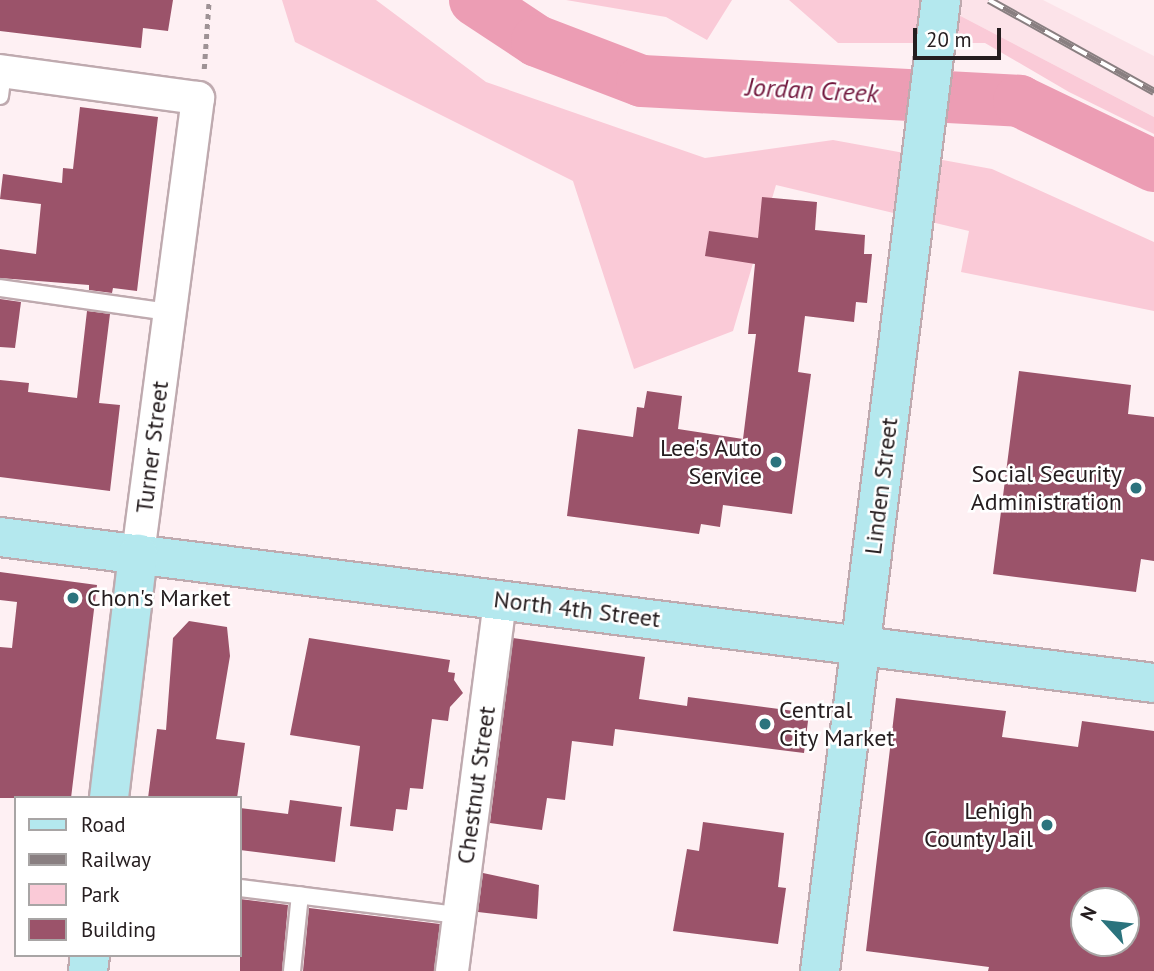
<!DOCTYPE html>
<html>
<head>
<meta charset="utf-8">
<style>
  body { margin:0 }
  #map { position:relative; width:1154px; height:971px; overflow:hidden; background:#fef0f3; font-family:"PT Sans",sans-serif }
  div>[style] { position:absolute }
  [style*='--x'] { left:calc(var(--x)*1px); top:calc(var(--y)*1px); width:calc(var(--w)*1px); rotate:calc(var(--a)*1deg) }
  .built>* { inset:0; background:#fce3e9 }
  .green>* { inset:0; background:#facad7 }
  .river>* { height:52px; margin:-26px; padding:0 26px; transform-origin:26px; border-radius:26px; background:#ec9db4 }
  .building>* { inset:0; background:#9b536a }
  .path>* { height:4.5px; margin-top:-2.25px; transform-origin:0; background:repeating-linear-gradient(90deg,#9e9295 0 5px,transparent 0 10px) }
  .roads { filter:drop-shadow(2px 0 #bfaaaf) drop-shadow(-2px 0 #bfaaaf) drop-shadow(0 2px #bfaaaf) drop-shadow(0 -2px #bfaaaf) }
  .lane>* { height:16px; margin:-8px; padding:0 8px; transform-origin:8px; border-radius:8px; background:#fff }
  .street>* { height:32px; margin:-16px; padding:0 16px; transform-origin:16px; border-radius:16px; background:#fff }
  .secondary>* { height:38px; margin:-19px; padding:0 19px; transform-origin:19px; border-radius:19px; background:#b4e8ee }
  .rail>* { height:8px; margin-top:-4px; transform-origin:0; background:repeating-linear-gradient(90deg,#fff 0 16px,#897f81 0 32px); box-sizing:border-box; border-block:2px solid #897f81 }
  .dots>* { width:19px; height:19px; translate:-50% -50%; box-sizing:border-box; border:4px solid #fff; border-radius:50% }
  span { translate:-50% -50%; white-space:nowrap; text-align:center; line-height:1.15; -webkit-text-stroke:5px #fff; paint-order:stroke }
  .street-label { font-size:24px; color:#251d1f }
  .poi-label { font-size:24px; color:#251d1f }
  .right { translate:-100% -50%; text-align:right }
  .left { translate:0 -50%; text-align:left }
  .water-label { font-size:26px; color:#70143b; font-style:italic }
  .legend { position:absolute; left:14px; top:796px; width:228px; height:161px; box-sizing:border-box; background:#fff; border:2px solid #a8a5a5; margin:0; padding:9px 12px; list-style:none; font-size:21px; color:#251d1f }
  .legend li { display:flex; align-items:center; gap:14px; height:35px }
  .legend b { width:35px; border:2px solid #a8a5a5 }
  .north { position:absolute; left:1070px; top:887px; width:70px; height:70px; box-sizing:border-box; background:#fff; border:2px solid #a8a5a5; border-radius:50%; rotate:297deg; font-size:19px; font-weight:700; line-height:28px; text-align:center; color:#251d1f }
  .north::after { content:''; display:block; margin:auto; width:24px; height:32px; background:#2b737d; clip-path:polygon(50% 0,100% 100%,50% 72%,0 100%) }
  .scale { position:absolute; left:913px; top:28px; width:88px; height:32px; box-sizing:border-box; border:4px solid #251d1f; border-top:0; padding-left:9px; font-size:21px; line-height:24px; white-space:nowrap; color:#251d1f; -webkit-text-stroke:5px #fff; paint-order:stroke }
</style>
</head>
<body>
<div id="map">
  <div class="built">
    <i style="clip-path:polygon(930px 0,1043px 0,1154px 56px,1154px 117px)"></i>
  </div>
  <div class="green">
    <i style="clip-path:polygon(282px 0,376px 0,486px 82px,705px 158px,833px 140px,992px 169px,1154px 242px,1154px 311px,961px 272px,969px 231px,776px 185px,733px 331px,634px 369px,573px 181px,295px 42px)"></i>
    <i style="clip-path:polygon(566px 0,732px 0,707px 40px,666px 17px)"></i>
    <i style="clip-path:polygon(789px 0,930px 0,1154px 117px,1154px 134px,1069px 92px,985px 43px,838px 43px)"></i>
  </div>
  <div class="river">
    <i style="--x:475;--y:0;--w:74;--a:33.5"></i>
    <i style="--x:537;--y:41;--w:112;--a:20.9"></i>
    <i style="--x:642;--y:81;--w:378;--a:3"></i>
    <i style="--x:1019;--y:101;--w:150;--a:25.7"></i>
  </div>
  <div class="building">
    <i style="clip-path:polygon(0 0,173px 0,168px 31px,143px 28px,141px 48px,0 31px)"></i>
    <i style="clip-path:polygon(80px 107px,158px 117px,137px 291px,113px 288px,112px 293px,89px 290px,89px 285px,0 278px,0 249px,36px 254px,41px 204px,0 199px,3px 174px,62px 183px,63px 168px,73px 169px)"></i>
    <i style="clip-path:polygon(762px 197px,817px 202px,815px 230px,865px 235px,864px 254px,872px 254px,867px 303px,856px 302px,854px 322px,805px 316px,798px 372px,811px 374px,792px 514px,723px 505px,720px 527px,701px 524px,699px 534px,567px 516px,578px 429px,633px 437px,637px 407px,644px 408px,647px 391px,682px 396px,678px 429px,743px 439px,756px 334px,748px 334px,755px 264px,705px 256px,709px 231px,758px 238px)"></i>
    <i style="clip-path:polygon(0 299px,21px 302px,15px 348px,0 347px)"></i>
    <i style="clip-path:polygon(87px 311px,110px 314px,99px 403px,120px 405px,110px 491px,0 477px,0 380px,29px 383px,28px 392px,77px 398px)"></i>
    <i style="clip-path:polygon(1019px 371px,1131px 385px,1128px 414px,1154px 417px,1154px 561px,1141px 559px,1136px 592px,993px 574px)"></i>
    <i style="clip-path:polygon(0 572px,97px 585px,71px 798px,0 798px,0 647px,12px 648px,17px 602px,0 600px)"></i>
    <i style="clip-path:polygon(189px 621px,227px 627px,230px 656px,216px 739px,245px 743px,237px 798px,148px 798px,157px 729px,166px 730px,173px 638px)"></i>
    <i style="clip-path:polygon(309px 638px,450px 660px,448px 672px,455px 673px,454px 680px,463px 693px,450px 707px,448px 721px,432px 719px,423px 789px,410px 788px,407px 810px,396px 809px,393px 831px,350px 826px,360px 746px,290px 735px)"></i>
    <i style="clip-path:polygon(513px 638px,645px 657px,639px 699px,687px 706px,688px 697px,809px 713px,804px 753px,615px 729px,613px 746px,572px 741px,565px 800px,547px 798px,542px 830px,490px 823px)"></i>
    <i style="clip-path:polygon(evenodd,896px 698px,1006px 711px,1002px 737px,1078px 747px,1082px 721px,1154px 731px,1154px 971px,988px 971px,989px 967px,866px 951px,896px 698px,1084px 901px,1126px 901px,1126px 943px,1084px 943px,1084px 901px)"></i>
    <i style="clip-path:polygon(290px 800px,342px 807px,335px 862px,240px 850px,240px 808px,288px 814px)"></i>
    <i style="clip-path:polygon(703px 822px,784px 833px,778px 887px,786px 888px,778px 944px,673px 931px,687px 849px,699px 851px)"></i>
    <i style="clip-path:polygon(483px 873px,539px 885px,537px 919px,478px 912px)"></i>
    <i style="clip-path:polygon(240px 899px,288px 905px,282px 971px,240px 971px)"></i>
    <i style="clip-path:polygon(309px 908px,440px 924px,434px 971px,303px 971px)"></i>
  </div>
  <div class="path">
    <i style="--x:204;--y:69;--w:69;--a:-85.9"></i>
  </div>
  <div class="roads">
    <div class="lane">
      <i style="--x:0;--y:96;--w:24;--a:-83"></i>
      <i style="--x:0;--y:288;--w:171;--a:8.1"></i>
      <i style="--x:240;--y:888;--w:220;--a:7.1"></i>
      <i style="--x:292;--y:971;--w:76;--a:-84"></i>
    </div>
    <div class="street">
      <i style="--x:0;--y:71;--w:200;--a:7.8"></i>
      <i style="--x:198;--y:98;--w:460;--a:97.5"></i>
      <i style="--x:452;--y:971;--w:375;--a:-82.6"></i>
    </div>
    <div class="secondary">
      <i style="--x:0;--y:537;--w:1163;--a:7.21"></i>
      <i style="--x:109;--y:798;--w:246;--a:-83.2"></i>
      <i style="--x:88;--y:971;--w:16;--a:-83"></i>
      <i style="--x:820;--y:971;--w:979;--a:-82.9"></i>
    </div>
  </div>
  <div class="rail">
    <i style="--x:989;--y:0;--w:189;--a:29.1"></i>
  </div>
  <div class="dots">
    <i style="left:776px;top:462px;background:#2b737d"></i>
    <i style="left:1136px;top:488px;background:#2b737d"></i>
    <i style="left:73px;top:598px;background:#2b737d"></i>
    <i style="left:765px;top:724px;background:#2b737d"></i>
    <i style="left:1047px;top:825px;background:#2b737d"></i>
  </div>
  <div class="street-label">
    <span style="left:152px;top:447px;rotate:-83deg">Turner Street</span>
    <span style="left:881px;top:486px;rotate:-83deg">Linden Street</span>
    <span style="left:577px;top:609px;rotate:7deg">North 4th Street</span>
    <span style="left:476px;top:785px;rotate:-82deg">Chestnut Street</span>
  </div>
  <div class="poi-label">
    <span class="right" style="left:762px;top:462px">Lee's Auto<br>Service</span>
    <span class="right" style="left:1122px;top:488px">Social Security<br>Administration</span>
    <span class="left" style="left:87px;top:598px">Chon's Market</span>
    <span class="left" style="left:779px;top:724px">Central<br>City Market</span>
    <span class="right" style="left:1033px;top:825px">Lehigh<br>County Jail</span>
  </div>
  <div class="water-label">
    <span style="left:812px;top:90px;rotate:3deg">Jordan Creek</span>
  </div>
  <ul class="legend">
  <li><b style="height:9px;background:#b4e8ee"></b>Road</li>
  <li><b style="height:9px;background:#897f81"></b>Railway</li>
  <li><b style="height:19px;background:#facad7"></b>Park</li>
  <li><b style="height:19px;background:#9b536a"></b>Building</li>
  </ul>
  <div class="north">N</div>
  <div class="scale">20 m</div>
</div>
</body>
</html>
